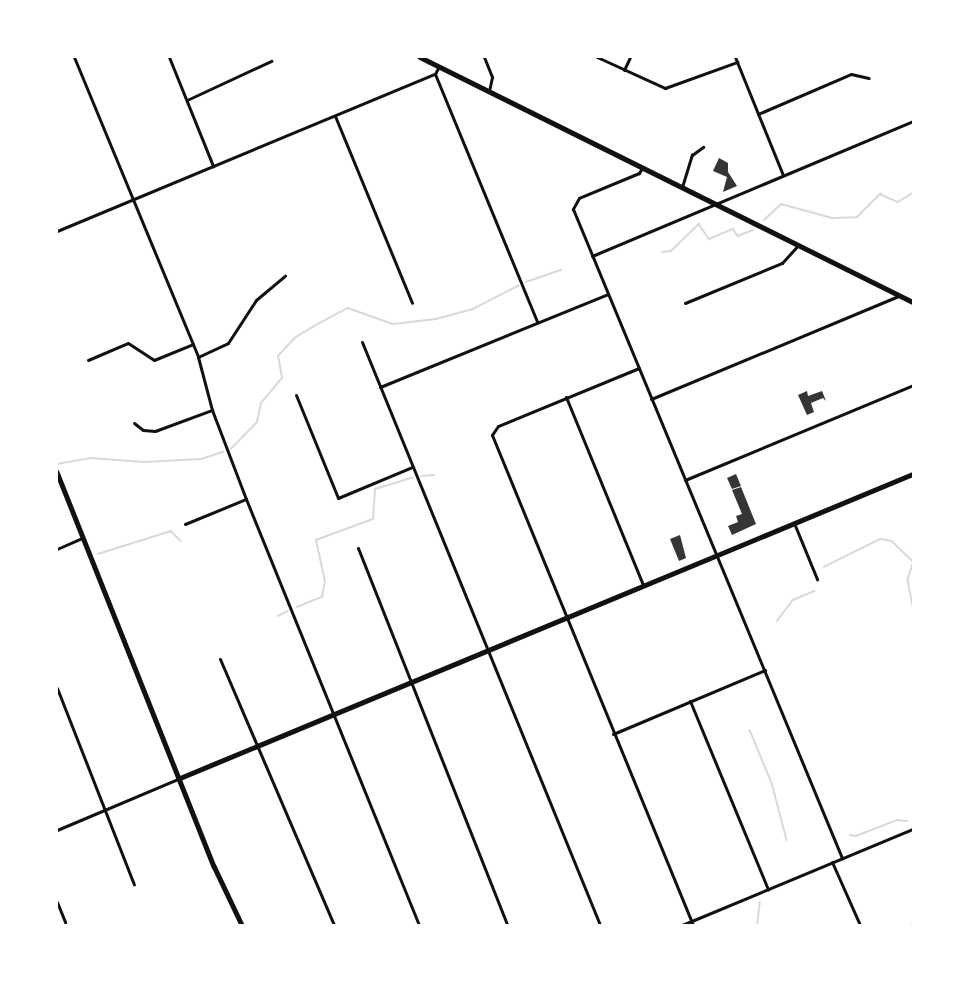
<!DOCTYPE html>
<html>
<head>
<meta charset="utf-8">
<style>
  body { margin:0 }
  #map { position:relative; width:970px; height:982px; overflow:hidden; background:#fff; font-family:"Golos Text",sans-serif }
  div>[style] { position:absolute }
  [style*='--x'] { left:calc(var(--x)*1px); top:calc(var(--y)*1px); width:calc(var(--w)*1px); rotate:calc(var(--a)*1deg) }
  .stream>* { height:1.5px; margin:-0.75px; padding:0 0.75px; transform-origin:0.75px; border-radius:0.75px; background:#d9d9d9 }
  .building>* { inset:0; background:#353535 }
  .minor>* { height:3px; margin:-1.5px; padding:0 1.5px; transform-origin:1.5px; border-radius:1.5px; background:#111 }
  .tertiary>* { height:4.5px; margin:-2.25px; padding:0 2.25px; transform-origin:2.25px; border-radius:2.25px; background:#111 }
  span { translate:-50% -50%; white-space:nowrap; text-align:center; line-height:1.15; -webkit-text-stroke:6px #fff; paint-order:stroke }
  .frame { position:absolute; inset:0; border:58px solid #fff; pointer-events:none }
</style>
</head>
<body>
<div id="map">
  <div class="stream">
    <i style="--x:764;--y:220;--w:23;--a:-43"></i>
    <i style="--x:781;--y:204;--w:54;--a:15.1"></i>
    <i style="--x:833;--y:218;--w:24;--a:-2"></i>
    <i style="--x:857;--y:217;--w:33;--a:-45"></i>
    <i style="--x:880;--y:194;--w:20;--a:24"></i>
    <i style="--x:898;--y:202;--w:17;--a:-31"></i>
    <i style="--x:662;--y:252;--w:9;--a:-6"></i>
    <i style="--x:671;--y:251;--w:39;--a:-44"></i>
    <i style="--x:699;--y:224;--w:18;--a:56"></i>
    <i style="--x:709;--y:239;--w:26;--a:-23"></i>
    <i style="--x:733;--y:229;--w:9;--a:54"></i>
    <i style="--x:738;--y:236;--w:16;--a:-22"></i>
    <i style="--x:526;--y:282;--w:37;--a:-19"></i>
    <i style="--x:231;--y:449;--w:37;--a:-46"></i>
    <i style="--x:257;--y:422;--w:19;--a:-78"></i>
    <i style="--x:261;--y:403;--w:33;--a:-50"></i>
    <i style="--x:282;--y:378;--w:22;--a:-100"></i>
    <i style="--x:278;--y:356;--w:26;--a:-47"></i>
    <i style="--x:296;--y:337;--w:21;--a:-31"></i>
    <i style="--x:314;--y:326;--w:38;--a:-28"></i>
    <i style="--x:348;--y:308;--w:48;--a:19.6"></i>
    <i style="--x:393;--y:324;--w:43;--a:-6.6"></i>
    <i style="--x:436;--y:319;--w:38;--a:-15"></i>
    <i style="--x:473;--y:309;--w:51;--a:-27.1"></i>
    <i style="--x:57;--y:464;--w:35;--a:-10"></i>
    <i style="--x:91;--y:458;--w:53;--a:4.3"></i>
    <i style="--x:144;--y:462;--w:57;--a:-3"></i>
    <i style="--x:201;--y:459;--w:23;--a:-18"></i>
    <i style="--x:421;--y:476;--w:13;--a:-4"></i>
    <i style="--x:98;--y:554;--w:77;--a:-17.5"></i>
    <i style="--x:171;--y:531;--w:14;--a:45"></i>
    <i style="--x:913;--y:564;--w:17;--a:107"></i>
    <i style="--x:908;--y:580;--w:26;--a:79"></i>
    <i style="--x:824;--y:567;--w:63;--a:-26.6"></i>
    <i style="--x:880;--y:539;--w:12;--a:9"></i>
    <i style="--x:892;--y:541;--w:29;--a:44"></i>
    <i style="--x:297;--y:607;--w:27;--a:-22"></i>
    <i style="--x:322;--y:597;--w:15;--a:-79"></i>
    <i style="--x:325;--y:582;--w:43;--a:-102.1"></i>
    <i style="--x:316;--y:540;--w:61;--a:-20.2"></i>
    <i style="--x:373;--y:519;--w:30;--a:-86"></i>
    <i style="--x:375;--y:489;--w:39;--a:-17"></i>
    <i style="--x:278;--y:616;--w:11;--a:-27"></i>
    <i style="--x:777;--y:621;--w:26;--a:-53"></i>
    <i style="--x:793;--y:600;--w:23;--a:-23"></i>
    <i style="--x:750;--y:730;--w:57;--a:67.5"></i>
    <i style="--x:772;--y:783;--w:59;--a:75.3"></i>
    <i style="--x:850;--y:835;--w:6;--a:9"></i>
    <i style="--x:856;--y:836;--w:44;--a:-21.3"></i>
    <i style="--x:897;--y:820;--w:10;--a:6"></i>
    <i style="--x:757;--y:925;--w:23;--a:-83"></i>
  </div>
  <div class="building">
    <i style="clip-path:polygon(719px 158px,728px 163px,728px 172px,737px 186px,723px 192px,727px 177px,713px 171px)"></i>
    <i style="clip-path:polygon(807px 391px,808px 396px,822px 391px,826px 401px,823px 398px,811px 403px,814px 412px,807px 415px,798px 395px)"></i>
    <i style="clip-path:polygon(736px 474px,741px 486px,732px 489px,727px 478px)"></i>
    <i style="clip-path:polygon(741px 487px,756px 524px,732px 535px,728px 526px,738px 522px,736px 516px,742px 514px,732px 490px)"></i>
    <i style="clip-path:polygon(680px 535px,686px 558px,679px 561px,670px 539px)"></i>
  </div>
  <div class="minor">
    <i style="--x:74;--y:57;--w:325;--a:67.5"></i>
    <i style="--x:198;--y:357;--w:55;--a:75.2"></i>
    <i style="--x:212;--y:410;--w:95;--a:69.1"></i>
    <i style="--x:246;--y:499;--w:460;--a:67.9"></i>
    <i style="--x:169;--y:57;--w:118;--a:68"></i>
    <i style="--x:484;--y:57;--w:22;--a:68"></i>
    <i style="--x:492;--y:77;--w:14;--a:102"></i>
    <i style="--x:597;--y:57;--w:75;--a:24.5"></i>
    <i style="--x:665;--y:88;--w:77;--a:-19.9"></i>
    <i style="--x:735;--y:57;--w:127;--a:67.9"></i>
    <i style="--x:624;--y:70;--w:14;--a:-65"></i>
    <i style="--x:435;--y:74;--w:268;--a:67.6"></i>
    <i style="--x:187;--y:100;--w:93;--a:-24.9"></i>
    <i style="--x:758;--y:114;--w:101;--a:-23.3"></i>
    <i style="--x:851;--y:74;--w:18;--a:13"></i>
    <i style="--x:335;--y:116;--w:202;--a:67.6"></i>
    <i style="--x:642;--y:168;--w:6;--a:121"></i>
    <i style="--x:639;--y:173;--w:65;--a:157.4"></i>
    <i style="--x:579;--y:198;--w:13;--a:119"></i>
    <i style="--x:573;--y:209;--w:703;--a:67.49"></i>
    <i style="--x:682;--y:187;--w:34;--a:-73"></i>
    <i style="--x:692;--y:155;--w:14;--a:-36"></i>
    <i style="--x:57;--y:231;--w:409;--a:-22.6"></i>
    <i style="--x:435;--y:74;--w:9;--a:-63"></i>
    <i style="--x:592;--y:256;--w:348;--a:-22.8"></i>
    <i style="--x:685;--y:303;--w:105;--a:-22.4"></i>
    <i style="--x:782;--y:263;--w:24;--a:-48"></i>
    <i style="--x:362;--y:342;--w:630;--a:67.79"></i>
    <i style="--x:198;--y:357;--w:33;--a:-25"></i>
    <i style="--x:228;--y:343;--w:51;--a:-56.9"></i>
    <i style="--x:256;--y:300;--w:38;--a:-40"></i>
    <i style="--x:88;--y:360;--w:43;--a:-23"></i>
    <i style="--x:128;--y:343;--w:31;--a:33"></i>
    <i style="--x:154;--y:360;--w:42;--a:-22.3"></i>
    <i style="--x:639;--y:368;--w:152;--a:157.6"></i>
    <i style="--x:498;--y:426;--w:11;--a:124"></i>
    <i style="--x:492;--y:435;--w:530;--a:67.7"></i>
    <i style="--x:380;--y:387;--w:246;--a:-22.2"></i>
    <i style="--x:296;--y:395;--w:111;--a:67.8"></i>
    <i style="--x:338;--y:498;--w:80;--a:-22.7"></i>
    <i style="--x:566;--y:397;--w:203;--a:67.7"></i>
    <i style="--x:651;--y:399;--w:268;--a:-22.6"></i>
    <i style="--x:134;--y:423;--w:11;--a:38"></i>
    <i style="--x:143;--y:430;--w:12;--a:5"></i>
    <i style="--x:155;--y:431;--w:61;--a:-20.2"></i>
    <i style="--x:685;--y:480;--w:247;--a:-22.6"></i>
    <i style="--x:794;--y:523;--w:61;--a:67.7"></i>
    <i style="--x:185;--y:524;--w:66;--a:-22.3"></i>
    <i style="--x:358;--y:548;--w:405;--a:68.4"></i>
    <i style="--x:57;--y:549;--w:27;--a:-24"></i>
    <i style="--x:220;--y:659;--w:289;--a:66.8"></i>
    <i style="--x:57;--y:688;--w:211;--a:68.6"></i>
    <i style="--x:690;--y:701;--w:204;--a:67.5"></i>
    <i style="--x:613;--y:734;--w:165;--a:-22.8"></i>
    <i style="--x:57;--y:830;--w:134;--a:-22.9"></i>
    <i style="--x:832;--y:862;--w:69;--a:66"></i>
    <i style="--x:57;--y:902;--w:22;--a:68"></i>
    <i style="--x:682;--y:925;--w:250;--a:-22.6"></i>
    <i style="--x:911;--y:925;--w:2;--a:-27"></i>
  </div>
  <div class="tertiary">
    <i style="--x:420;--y:57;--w:551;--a:26.43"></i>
    <i style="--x:57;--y:472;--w:424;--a:68.3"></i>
    <i style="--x:214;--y:866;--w:65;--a:64.6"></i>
    <i style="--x:180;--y:778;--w:794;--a:-22.53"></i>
  </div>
  <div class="frame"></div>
</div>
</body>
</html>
